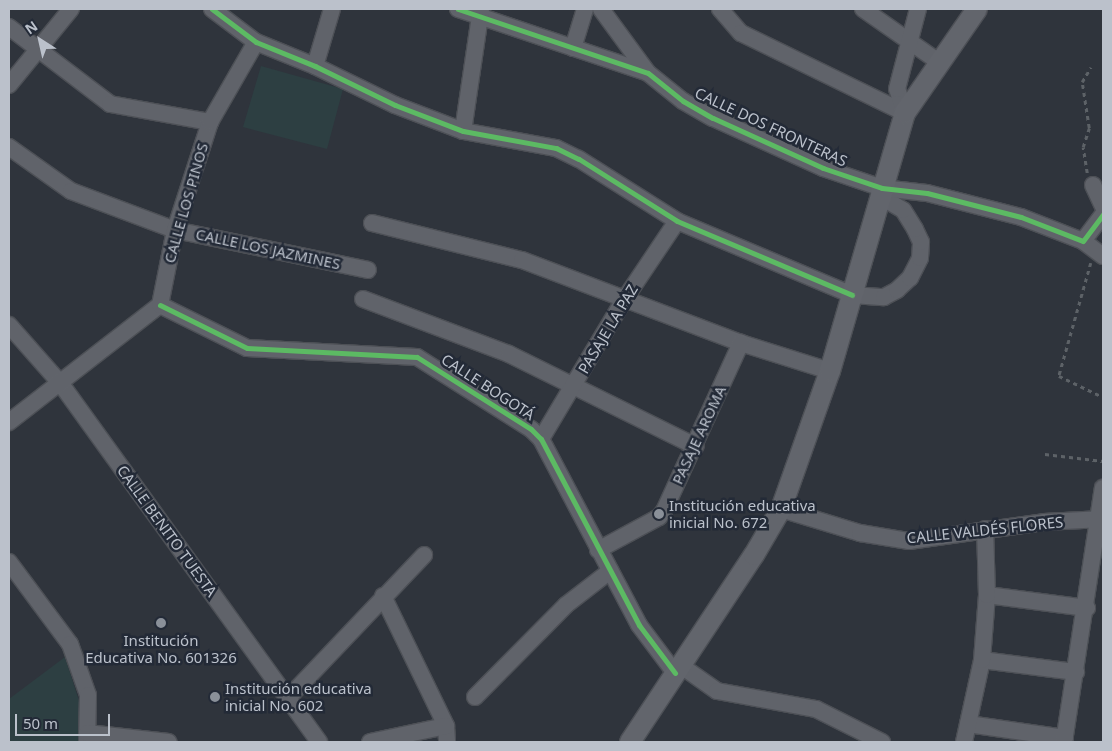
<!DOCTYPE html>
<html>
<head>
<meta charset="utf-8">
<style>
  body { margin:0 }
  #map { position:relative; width:1112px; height:751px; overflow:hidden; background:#2f343c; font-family:"Noto Sans",sans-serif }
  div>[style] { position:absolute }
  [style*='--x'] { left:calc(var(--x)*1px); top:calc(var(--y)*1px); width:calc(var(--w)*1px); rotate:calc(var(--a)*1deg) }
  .green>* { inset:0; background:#2d3f42 }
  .path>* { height:2.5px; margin-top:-1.25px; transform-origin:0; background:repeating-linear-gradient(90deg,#5d6267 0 4px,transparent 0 8px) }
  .roads { filter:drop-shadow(1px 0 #4d5056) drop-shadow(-1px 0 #4d5056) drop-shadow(0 1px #4d5056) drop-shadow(0 -1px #4d5056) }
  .minor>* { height:16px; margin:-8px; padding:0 8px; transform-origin:8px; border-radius:8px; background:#60636a }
  .major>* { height:20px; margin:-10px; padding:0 10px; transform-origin:10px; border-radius:10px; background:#62656c }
  .cycleway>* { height:5px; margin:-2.5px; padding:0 2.5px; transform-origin:2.5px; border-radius:2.5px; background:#5cba63 }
  .dots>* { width:14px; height:14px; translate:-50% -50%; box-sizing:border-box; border:2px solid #232a37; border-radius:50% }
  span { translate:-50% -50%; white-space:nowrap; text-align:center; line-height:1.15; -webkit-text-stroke:5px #232a37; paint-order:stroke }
  .street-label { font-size:15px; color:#bbc1cb }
  .poi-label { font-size:15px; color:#bbc1cb }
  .left { translate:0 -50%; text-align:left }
  .frame { position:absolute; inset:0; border:10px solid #bbc1cb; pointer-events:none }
  .north { position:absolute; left:15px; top:15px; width:50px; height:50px; -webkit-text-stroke:4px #232a37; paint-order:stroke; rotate:325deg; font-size:14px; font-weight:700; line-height:20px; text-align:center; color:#bbc1cb }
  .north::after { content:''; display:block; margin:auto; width:18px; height:22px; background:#bbc1cb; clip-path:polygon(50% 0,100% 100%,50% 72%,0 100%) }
  .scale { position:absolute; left:15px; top:714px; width:95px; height:22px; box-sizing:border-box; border:2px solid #bbc1cb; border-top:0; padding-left:6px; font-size:15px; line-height:18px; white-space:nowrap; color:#bbc1cb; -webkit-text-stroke:4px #232a37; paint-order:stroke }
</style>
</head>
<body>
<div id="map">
  <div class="green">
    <i style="clip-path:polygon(261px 66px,343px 89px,327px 149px,243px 127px)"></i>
    <i style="clip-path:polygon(65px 657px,81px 707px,78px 742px,9px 742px,9px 699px)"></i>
  </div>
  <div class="path">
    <i style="--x:1087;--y:173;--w:26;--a:-99"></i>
    <i style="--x:1083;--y:147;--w:20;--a:-72"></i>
    <i style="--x:1089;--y:128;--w:47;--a:-98.7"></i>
    <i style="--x:1082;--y:82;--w:17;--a:-59"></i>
    <i style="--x:1091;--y:263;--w:117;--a:105.8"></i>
    <i style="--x:1059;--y:376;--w:49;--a:25.5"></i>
    <i style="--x:1045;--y:454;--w:58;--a:6.9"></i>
  </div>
  <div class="roads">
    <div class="minor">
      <i style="--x:212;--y:9;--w:55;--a:36.9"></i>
      <i style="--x:256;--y:42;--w:64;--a:22.1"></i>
      <i style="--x:315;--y:66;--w:89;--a:26"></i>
      <i style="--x:395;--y:105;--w:73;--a:20.9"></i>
      <i style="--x:463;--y:131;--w:95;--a:10.4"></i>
      <i style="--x:556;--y:148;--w:25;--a:26"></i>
      <i style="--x:579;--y:159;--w:116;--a:32.3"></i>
      <i style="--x:677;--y:221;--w:190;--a:22.9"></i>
      <i style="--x:852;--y:295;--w:32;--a:4"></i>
      <i style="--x:884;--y:297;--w:15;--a:-28"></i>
      <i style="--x:897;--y:290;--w:18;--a:-43"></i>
      <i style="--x:910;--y:278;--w:22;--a:-63"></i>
      <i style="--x:920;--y:258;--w:16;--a:-86"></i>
      <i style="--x:921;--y:242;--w:14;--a:-115"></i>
      <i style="--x:915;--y:229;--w:22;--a:-122"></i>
      <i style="--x:903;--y:210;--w:27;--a:-149"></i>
      <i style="--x:458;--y:9;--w:200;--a:18.6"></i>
      <i style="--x:648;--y:73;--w:45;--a:38.7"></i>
      <i style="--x:683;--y:101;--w:34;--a:30"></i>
      <i style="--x:713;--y:118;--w:121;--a:24.4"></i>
      <i style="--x:823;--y:168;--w:62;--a:18.7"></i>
      <i style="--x:882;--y:188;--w:45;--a:6.3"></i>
      <i style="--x:927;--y:193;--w:97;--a:14.3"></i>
      <i style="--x:1021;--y:217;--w:66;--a:21.2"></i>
      <i style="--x:1083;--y:241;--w:34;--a:-53"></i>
      <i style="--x:601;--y:9;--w:79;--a:53.7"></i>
      <i style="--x:720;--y:9;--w:32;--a:49"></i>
      <i style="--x:741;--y:33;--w:182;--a:26"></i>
      <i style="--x:863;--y:9;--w:93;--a:34.9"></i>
      <i style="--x:9;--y:27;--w:127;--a:37.3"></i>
      <i style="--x:110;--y:104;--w:102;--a:10.2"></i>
      <i style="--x:573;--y:48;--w:41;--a:-72.9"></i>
      <i style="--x:315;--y:66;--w:59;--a:-73.4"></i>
      <i style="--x:9;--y:85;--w:98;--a:-50.8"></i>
      <i style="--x:905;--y:113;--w:25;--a:-108"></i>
      <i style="--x:897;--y:89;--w:83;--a:-75.3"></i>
      <i style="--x:463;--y:131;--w:123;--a:-81.6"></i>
      <i style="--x:9;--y:147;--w:76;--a:35.4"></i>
      <i style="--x:71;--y:191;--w:111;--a:20.6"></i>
      <i style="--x:175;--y:230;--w:197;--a:11.7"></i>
      <i style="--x:1093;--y:185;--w:23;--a:65"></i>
      <i style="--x:372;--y:223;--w:154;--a:13.9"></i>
      <i style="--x:522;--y:260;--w:234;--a:20.8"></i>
      <i style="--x:741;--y:343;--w:93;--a:17.5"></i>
      <i style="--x:1083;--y:241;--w:25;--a:37"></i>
      <i style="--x:363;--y:299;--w:156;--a:20.6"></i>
      <i style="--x:509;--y:354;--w:208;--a:26.3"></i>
      <i style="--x:160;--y:305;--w:97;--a:26.3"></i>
      <i style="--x:247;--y:348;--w:170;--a:3"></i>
      <i style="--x:417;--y:357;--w:135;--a:32.3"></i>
      <i style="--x:531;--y:429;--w:14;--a:45"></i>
      <i style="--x:541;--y:439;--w:210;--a:62.2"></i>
      <i style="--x:639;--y:625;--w:60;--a:53.1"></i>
      <i style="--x:9;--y:325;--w:79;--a:48.6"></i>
      <i style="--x:61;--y:384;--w:441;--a:54.2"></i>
      <i style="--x:9;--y:422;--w:191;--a:-37.8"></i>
      <i style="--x:160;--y:305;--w:76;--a:-78.7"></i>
      <i style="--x:175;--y:230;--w:114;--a:-72"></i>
      <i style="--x:210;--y:122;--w:92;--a:-60.1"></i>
      <i style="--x:541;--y:439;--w:162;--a:-59.2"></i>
      <i style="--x:624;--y:300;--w:95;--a:-56.1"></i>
      <i style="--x:781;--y:509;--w:83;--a:16.9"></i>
      <i style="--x:860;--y:533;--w:50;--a:9.3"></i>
      <i style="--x:909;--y:541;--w:136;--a:-8"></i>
      <i style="--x:1044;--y:522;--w:59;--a:-2.9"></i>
      <i style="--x:598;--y:550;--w:69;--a:-28.4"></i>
      <i style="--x:659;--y:517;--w:8;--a:-50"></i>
      <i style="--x:664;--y:511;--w:185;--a:-65.4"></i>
      <i style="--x:9;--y:562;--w:102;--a:53.4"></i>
      <i style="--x:70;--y:644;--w:54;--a:70.6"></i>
      <i style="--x:88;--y:695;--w:47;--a:91.2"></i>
      <i style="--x:987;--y:595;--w:101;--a:7.4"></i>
      <i style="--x:383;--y:596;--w:144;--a:64.1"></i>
      <i style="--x:446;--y:726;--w:16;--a:86"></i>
      <i style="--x:982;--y:660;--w:95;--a:7.3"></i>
      <i style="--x:680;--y:665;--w:45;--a:35.1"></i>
      <i style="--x:717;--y:691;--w:101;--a:10.3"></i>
      <i style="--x:816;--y:709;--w:74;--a:26.6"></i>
      <i style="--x:289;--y:697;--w:196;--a:-46.4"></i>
      <i style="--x:475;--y:697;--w:129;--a:-45.3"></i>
      <i style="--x:566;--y:605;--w:56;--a:-37.7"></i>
      <i style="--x:968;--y:724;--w:98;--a:8.2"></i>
      <i style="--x:87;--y:733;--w:82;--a:6.3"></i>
      <i style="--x:370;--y:742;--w:78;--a:-11.9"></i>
      <i style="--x:964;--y:742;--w:84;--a:-77.6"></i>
      <i style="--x:982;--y:660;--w:65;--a:-85.6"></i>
      <i style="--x:987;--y:595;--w:66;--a:-91.7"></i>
      <i style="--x:1064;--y:742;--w:257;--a:-81.3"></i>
    </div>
    <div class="major">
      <i style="--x:630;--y:742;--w:224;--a:-56.5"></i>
      <i style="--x:754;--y:555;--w:53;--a:-59.6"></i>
      <i style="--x:781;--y:509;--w:146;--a:-70.5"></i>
      <i style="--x:830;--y:371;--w:269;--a:-73.8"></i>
      <i style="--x:905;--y:113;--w:126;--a:-55.3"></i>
    </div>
  </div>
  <div class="cycleway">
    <i style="--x:212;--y:9;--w:55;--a:36.9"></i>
    <i style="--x:256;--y:42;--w:64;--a:22.1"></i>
    <i style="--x:315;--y:66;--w:89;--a:26"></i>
    <i style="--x:395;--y:105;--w:73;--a:20.9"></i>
    <i style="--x:463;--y:131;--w:95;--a:10.4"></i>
    <i style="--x:556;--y:148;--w:25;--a:26"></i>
    <i style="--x:579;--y:159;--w:116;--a:32.3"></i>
    <i style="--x:677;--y:221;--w:190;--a:22.9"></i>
    <i style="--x:458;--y:9;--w:200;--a:18.6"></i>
    <i style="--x:648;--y:73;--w:45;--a:38.7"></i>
    <i style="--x:683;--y:101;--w:34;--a:30"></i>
    <i style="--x:713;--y:118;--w:121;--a:24.4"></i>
    <i style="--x:823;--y:168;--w:62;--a:18.7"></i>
    <i style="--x:882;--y:188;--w:45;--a:6.3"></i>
    <i style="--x:927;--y:193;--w:97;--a:14.3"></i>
    <i style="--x:1021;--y:217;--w:66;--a:21.2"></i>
    <i style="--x:1083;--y:241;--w:34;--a:-53"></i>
    <i style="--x:160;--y:305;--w:97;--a:26.3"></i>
    <i style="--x:247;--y:348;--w:170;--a:3"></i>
    <i style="--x:417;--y:357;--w:135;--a:32.3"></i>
    <i style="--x:531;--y:429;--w:14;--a:45"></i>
    <i style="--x:541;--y:439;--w:210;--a:62.2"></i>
    <i style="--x:639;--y:625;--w:60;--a:53.1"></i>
  </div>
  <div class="dots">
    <i style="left:659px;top:514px;background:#8a9099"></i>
    <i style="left:161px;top:623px;background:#8a9099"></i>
    <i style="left:215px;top:697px;background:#8a9099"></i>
  </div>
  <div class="street-label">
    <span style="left:771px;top:127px;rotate:25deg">CALLE DOS FRONTERAS</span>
    <span style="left:186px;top:203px;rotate:-74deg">CALLE LOS PINOS</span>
    <span style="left:268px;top:249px;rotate:12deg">CALLE LOS JAZMINES</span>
    <span style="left:608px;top:329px;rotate:-59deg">PASAJE LA PAZ</span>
    <span style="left:488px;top:387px;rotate:33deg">CALLE BOGOTÁ</span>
    <span style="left:699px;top:435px;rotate:-65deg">PASAJE AROMA</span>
    <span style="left:985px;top:530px;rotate:-6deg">CALLE VALDÉS FLORES</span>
    <span style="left:167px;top:531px;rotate:54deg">CALLE BENITO TUESTA</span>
  </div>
  <div class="poi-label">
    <span class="left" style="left:669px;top:514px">Institución educativa<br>inicial No. 672</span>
    <span style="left:161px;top:649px">Institución<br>Educativa No. 601326</span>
    <span class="left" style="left:225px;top:697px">Institución educativa<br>inicial No. 602</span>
  </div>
  <div class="frame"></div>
  <div class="north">N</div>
  <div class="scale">50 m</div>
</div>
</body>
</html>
